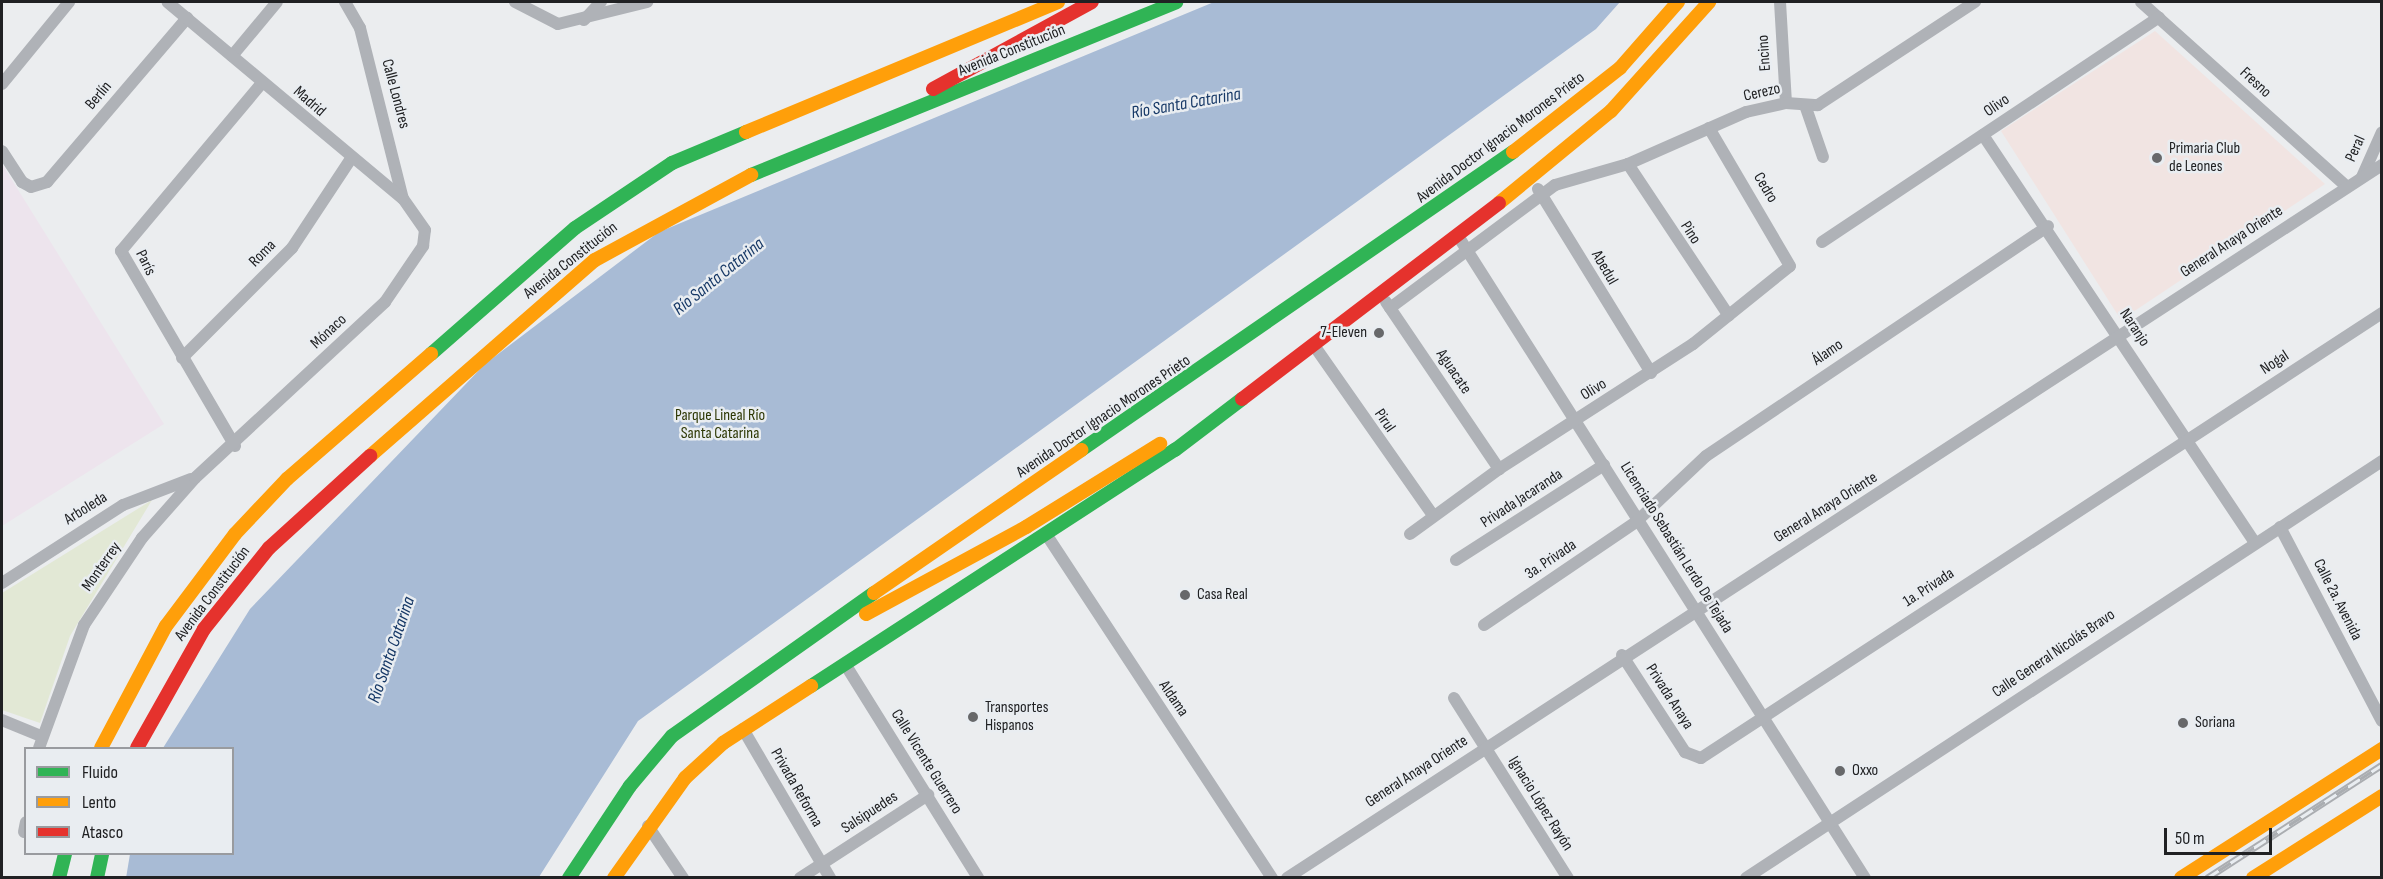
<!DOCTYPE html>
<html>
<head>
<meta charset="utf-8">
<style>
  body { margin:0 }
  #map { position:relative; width:2383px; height:879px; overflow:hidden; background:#ebedef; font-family:"Sofia Sans Condensed",sans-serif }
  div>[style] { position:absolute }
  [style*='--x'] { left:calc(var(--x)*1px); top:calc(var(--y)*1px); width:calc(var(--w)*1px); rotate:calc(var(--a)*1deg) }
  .industrial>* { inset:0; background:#ede4ed }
  .education>* { inset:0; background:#f1e4e2 }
  .green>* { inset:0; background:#e2e8d5 }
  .water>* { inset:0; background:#a8bbd5 }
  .street>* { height:12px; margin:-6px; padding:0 6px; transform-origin:6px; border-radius:6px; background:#afb2b7 }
  .fast>* { height:14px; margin:-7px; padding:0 7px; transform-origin:7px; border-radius:7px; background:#30b455 }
  .slow>* { height:14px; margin:-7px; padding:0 7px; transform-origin:7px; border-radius:7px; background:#ff9f0a }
  .jam>* { height:14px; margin:-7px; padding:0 7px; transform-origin:7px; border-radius:7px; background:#e5322d }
  .rail>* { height:7px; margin-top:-3.5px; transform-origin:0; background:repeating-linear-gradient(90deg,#e9edf1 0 14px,#aaadb1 0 28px); box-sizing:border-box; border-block:2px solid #aaadb1 }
  .dots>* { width:16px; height:16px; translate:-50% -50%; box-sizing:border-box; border:3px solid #e9edf1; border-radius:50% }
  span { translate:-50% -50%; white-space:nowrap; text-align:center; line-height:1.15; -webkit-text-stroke:5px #e9edf1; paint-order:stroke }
  .street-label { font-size:16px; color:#202123 }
  .poi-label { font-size:16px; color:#202123 }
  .left { translate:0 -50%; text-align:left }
  .right { translate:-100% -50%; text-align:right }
  .park-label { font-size:16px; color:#2d3703 }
  .water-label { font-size:18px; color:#163866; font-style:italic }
  .frame { position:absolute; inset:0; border:3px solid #202123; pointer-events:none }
  .legend { position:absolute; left:24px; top:747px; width:210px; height:108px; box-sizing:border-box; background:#e9edf1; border:2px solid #999b9f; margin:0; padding:8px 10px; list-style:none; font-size:18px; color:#202123 }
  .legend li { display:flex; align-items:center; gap:12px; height:30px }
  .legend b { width:30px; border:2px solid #999b9f }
  .scale { position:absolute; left:2164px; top:828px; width:108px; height:27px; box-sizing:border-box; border:3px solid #202123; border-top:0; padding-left:8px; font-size:18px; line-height:21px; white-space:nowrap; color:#202123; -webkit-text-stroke:4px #e9edf1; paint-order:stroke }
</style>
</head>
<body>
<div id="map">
  <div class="industrial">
    <i style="clip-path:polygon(2px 164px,164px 424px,2px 526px)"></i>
  </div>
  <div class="education">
    <i style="clip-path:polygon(2155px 31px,2325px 184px,2121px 320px,2001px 131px)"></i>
  </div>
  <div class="green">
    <i style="clip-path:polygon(152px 500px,70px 636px,40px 723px,2px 710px,2px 593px)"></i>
  </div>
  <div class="water">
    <i style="clip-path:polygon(1214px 2px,1620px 2px,1596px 29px,638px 721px,539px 877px,126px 878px,130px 854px,232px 854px,232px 748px,163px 748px,250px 609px,485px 364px,659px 232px)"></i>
  </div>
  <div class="street">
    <i style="--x:345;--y:2;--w:30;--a:60"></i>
    <i style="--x:360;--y:28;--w:176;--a:75.9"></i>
    <i style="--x:515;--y:2;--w:48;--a:27.1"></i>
    <i style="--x:558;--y:24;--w:92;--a:-13.9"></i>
    <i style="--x:1780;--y:2;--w:101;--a:86.6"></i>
    <i style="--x:2141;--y:2;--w:277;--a:41.9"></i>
    <i style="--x:584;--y:20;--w:25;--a:-47"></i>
    <i style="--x:232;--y:56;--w:70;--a:-50.2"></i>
    <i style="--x:2;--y:84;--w:106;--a:-50.7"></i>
    <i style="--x:1805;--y:105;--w:55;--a:70.9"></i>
    <i style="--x:1983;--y:135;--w:488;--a:56.3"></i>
    <i style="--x:2;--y:151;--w:37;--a:57"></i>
    <i style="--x:22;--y:182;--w:10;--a:29"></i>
    <i style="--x:31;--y:187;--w:17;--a:-17"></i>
    <i style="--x:47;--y:182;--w:216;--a:-49.5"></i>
    <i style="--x:1628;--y:164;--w:182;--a:56.4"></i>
    <i style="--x:2362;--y:177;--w:49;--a:-66"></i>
    <i style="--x:1538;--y:189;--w:216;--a:58.4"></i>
    <i style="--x:1458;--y:236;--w:760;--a:57.63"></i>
    <i style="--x:1822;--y:242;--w:405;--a:-33.7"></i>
    <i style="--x:1386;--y:302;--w:202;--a:55.9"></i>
    <i style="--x:1390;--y:308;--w:206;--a:-36.7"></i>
    <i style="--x:1555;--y:185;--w:76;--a:-16"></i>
    <i style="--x:1628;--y:164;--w:129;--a:-23.8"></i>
    <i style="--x:1746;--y:112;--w:41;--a:-12.7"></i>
    <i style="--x:1786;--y:103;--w:32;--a:4"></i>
    <i style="--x:1818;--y:105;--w:188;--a:-33.3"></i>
    <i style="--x:1313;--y:344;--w:208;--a:55"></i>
    <i style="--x:182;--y:358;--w:156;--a:-45"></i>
    <i style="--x:292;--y:248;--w:105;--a:-56.6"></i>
    <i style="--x:235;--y:446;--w:226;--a:-120.3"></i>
    <i style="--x:121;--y:251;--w:219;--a:-50"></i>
    <i style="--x:2280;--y:527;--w:219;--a:62.3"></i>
    <i style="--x:1410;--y:534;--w:110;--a:-36.1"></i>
    <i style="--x:1499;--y:469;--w:231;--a:-32.8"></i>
    <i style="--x:1693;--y:344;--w:124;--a:-38.8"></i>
    <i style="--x:1790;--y:266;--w:160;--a:-120.4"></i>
    <i style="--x:1048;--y:537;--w:408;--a:56.7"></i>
    <i style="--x:1456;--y:560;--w:176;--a:-32.7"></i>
    <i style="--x:2;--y:583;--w:144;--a:-32.8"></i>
    <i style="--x:123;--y:505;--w:73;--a:-20.9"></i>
    <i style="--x:1484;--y:625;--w:184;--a:-34.1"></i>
    <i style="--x:1636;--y:522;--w:96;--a:-43.3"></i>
    <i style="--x:1706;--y:456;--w:412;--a:-33.9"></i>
    <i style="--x:1622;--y:655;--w:116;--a:57"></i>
    <i style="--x:1685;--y:752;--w:17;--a:21"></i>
    <i style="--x:1701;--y:758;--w:814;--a:-33.16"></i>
    <i style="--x:845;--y:664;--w:252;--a:58.1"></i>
    <i style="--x:1454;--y:698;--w:213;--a:57.7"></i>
    <i style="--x:2;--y:720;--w:42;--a:22.3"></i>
    <i style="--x:743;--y:729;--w:173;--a:59.7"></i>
    <i style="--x:39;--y:748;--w:131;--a:-69.9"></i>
    <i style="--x:84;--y:625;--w:105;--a:-56.3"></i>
    <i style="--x:142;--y:538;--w:80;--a:-48.5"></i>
    <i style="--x:195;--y:478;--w:259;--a:-42.8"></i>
    <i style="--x:385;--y:302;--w:68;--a:-55.8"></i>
    <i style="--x:423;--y:246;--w:16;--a:-83"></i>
    <i style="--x:425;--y:230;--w:38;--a:-125"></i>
    <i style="--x:403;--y:199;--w:307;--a:-140.1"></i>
    <i style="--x:648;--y:826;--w:63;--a:56.1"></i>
    <i style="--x:24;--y:832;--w:10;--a:-79"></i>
    <i style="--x:800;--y:878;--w:153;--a:-33"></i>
    <i style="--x:1287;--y:878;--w:1307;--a:-33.07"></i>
    <i style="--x:1746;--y:878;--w:761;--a:-33.25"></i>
  </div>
  <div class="fast">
    <i style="--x:751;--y:175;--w:459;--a:-22.1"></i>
    <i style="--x:431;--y:354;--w:191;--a:-41.2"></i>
    <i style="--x:575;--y:228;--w:117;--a:-33.8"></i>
    <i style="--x:672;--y:163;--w:80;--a:-22.7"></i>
    <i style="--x:1081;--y:450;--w:525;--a:-34.6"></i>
    <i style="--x:811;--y:686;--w:434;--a:-33"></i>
    <i style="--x:1175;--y:450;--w:84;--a:-37.3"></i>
    <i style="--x:59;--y:878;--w:25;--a:-76"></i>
    <i style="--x:97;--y:878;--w:25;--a:-78"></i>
    <i style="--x:569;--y:878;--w:110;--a:-56.5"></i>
    <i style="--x:630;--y:786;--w:65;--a:-50"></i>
    <i style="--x:672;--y:736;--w:247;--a:-35.3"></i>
  </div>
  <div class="slow">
    <i style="--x:746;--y:132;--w:338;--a:-22.6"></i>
    <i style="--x:1513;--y:152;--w:136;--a:-38.1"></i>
    <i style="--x:1620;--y:68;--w:88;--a:-48.7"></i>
    <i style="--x:1499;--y:203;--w:145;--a:-39.4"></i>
    <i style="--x:1611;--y:111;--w:147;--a:-48"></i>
    <i style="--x:370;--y:456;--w:298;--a:-41.1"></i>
    <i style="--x:595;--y:260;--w:178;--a:-28.6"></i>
    <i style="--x:874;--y:593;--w:252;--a:-34.6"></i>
    <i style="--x:866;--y:614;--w:182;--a:-28.5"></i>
    <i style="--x:1026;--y:527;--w:158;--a:-31.8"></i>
    <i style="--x:101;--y:748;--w:138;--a:-62"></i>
    <i style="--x:166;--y:626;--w:115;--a:-53.1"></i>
    <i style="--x:235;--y:534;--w:76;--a:-46.6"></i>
    <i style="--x:287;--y:479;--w:191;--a:-41"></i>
    <i style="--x:614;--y:878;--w:123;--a:-54.6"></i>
    <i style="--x:685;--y:778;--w:52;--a:-42.6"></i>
    <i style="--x:723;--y:743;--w:105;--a:-32.9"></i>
    <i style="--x:2181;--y:878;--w:239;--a:-32.7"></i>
    <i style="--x:2253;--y:878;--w:153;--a:-32.4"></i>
  </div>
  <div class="jam">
    <i style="--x:933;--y:89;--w:181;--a:-28.7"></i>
    <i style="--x:1242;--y:399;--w:323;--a:-37.3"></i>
    <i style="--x:137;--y:748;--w:137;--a:-60.6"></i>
    <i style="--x:204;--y:629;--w:104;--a:-51.3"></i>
    <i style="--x:269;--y:548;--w:137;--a:-42.3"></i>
  </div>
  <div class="rail">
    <i style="--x:2207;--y:878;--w:208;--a:-32.9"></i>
  </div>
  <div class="dots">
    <i style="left:2157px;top:158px;background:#67686a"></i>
    <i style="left:1379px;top:333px;background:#67686a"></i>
    <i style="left:1185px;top:595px;background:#67686a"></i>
    <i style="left:973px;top:717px;background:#67686a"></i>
    <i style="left:2183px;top:723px;background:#67686a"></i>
    <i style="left:1840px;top:771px;background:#67686a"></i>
  </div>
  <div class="street-label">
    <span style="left:1012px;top:51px;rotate:-22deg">Avenida Constitución</span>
    <span style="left:1765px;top:53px;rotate:-94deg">Encino</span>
    <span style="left:2255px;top:83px;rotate:43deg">Fresno</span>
    <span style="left:1762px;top:93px;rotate:-13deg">Cerezo</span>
    <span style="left:395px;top:94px;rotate:75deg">Calle Londres</span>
    <span style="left:99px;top:96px;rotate:-50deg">Berlín</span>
    <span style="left:309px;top:102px;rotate:41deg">Madrid</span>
    <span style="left:1997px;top:106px;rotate:-34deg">Olivo</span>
    <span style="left:1501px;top:138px;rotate:-37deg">Avenida Doctor Ignacio Morones Prieto</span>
    <span style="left:2356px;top:149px;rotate:-66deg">Peral</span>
    <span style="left:1765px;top:188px;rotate:59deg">Cedro</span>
    <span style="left:1690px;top:233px;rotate:58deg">Pino</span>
    <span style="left:2232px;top:242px;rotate:-33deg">General Anaya Oriente</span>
    <span style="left:263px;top:254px;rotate:-45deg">Roma</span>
    <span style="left:571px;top:261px;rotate:-38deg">Avenida Constitución</span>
    <span style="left:145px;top:263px;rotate:64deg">París</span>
    <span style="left:1604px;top:268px;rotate:60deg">Abedul</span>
    <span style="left:2134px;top:328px;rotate:57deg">Naranjo</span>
    <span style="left:329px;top:332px;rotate:-43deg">Mónaco</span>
    <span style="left:1828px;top:353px;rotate:-34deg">Álamo</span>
    <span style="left:2275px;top:363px;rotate:-33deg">Nogal</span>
    <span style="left:1453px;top:372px;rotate:56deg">Aguacate</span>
    <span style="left:1594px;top:390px;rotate:-32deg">Olivo</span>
    <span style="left:1104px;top:417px;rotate:-34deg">Avenida Doctor Ignacio Morones Prieto</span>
    <span style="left:1384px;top:421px;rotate:56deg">Pirul</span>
    <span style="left:1522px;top:499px;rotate:-33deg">Privada Jacaranda</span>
    <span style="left:1826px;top:508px;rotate:-32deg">General Anaya Oriente</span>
    <span style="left:86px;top:509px;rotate:-32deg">Arboleda</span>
    <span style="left:1676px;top:548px;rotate:58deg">Licenciado Sebastián Lerdo De Tejada</span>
    <span style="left:1551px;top:560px;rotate:-34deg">3a. Privada</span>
    <span style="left:102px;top:567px;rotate:-55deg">Monterrey</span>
    <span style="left:1929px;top:588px;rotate:-33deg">1a. Privada</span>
    <span style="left:213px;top:594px;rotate:-53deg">Avenida Constitución</span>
    <span style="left:2337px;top:600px;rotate:63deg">Calle 2a. Avenida</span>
    <span style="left:2054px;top:654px;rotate:-34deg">Calle General Nicolás Bravo</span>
    <span style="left:1669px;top:697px;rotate:57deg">Privada Anaya</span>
    <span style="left:1173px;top:699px;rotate:56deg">Aldama</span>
    <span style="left:926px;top:762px;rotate:58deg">Calle Vicente Guerrero</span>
    <span style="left:1417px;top:772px;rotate:-33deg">General Anaya Oriente</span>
    <span style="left:796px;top:788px;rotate:60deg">Privada Reforma</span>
    <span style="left:1540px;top:804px;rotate:58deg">Ignacio López Rayón</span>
    <span style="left:870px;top:813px;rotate:-33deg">Salsipuedes</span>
  </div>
  <div class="poi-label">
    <span class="left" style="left:2169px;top:158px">Primaria Club<br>de Leones</span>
    <span class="right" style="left:1367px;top:333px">7-Eleven</span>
    <span class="left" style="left:1197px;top:595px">Casa Real</span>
    <span class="left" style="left:985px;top:717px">Transportes<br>Hispanos</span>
    <span class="left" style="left:2195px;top:723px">Soriana</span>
    <span class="left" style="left:1852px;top:771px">Oxxo</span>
  </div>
  <div class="park-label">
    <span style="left:720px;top:425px">Parque Lineal Río<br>Santa Catarina</span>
  </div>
  <div class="water-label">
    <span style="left:1186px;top:104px;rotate:-10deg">Río Santa Catarina</span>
    <span style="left:719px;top:277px;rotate:-39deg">Río Santa Catarina</span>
    <span style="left:392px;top:650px;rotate:-71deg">Río Santa Catarina</span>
  </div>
  <div class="frame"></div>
  <ul class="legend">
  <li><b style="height:8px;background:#30b455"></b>Fluido</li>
  <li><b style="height:8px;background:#ff9f0a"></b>Lento</li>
  <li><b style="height:8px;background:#e5322d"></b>Atasco</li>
  </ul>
  <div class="scale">50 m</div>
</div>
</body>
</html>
